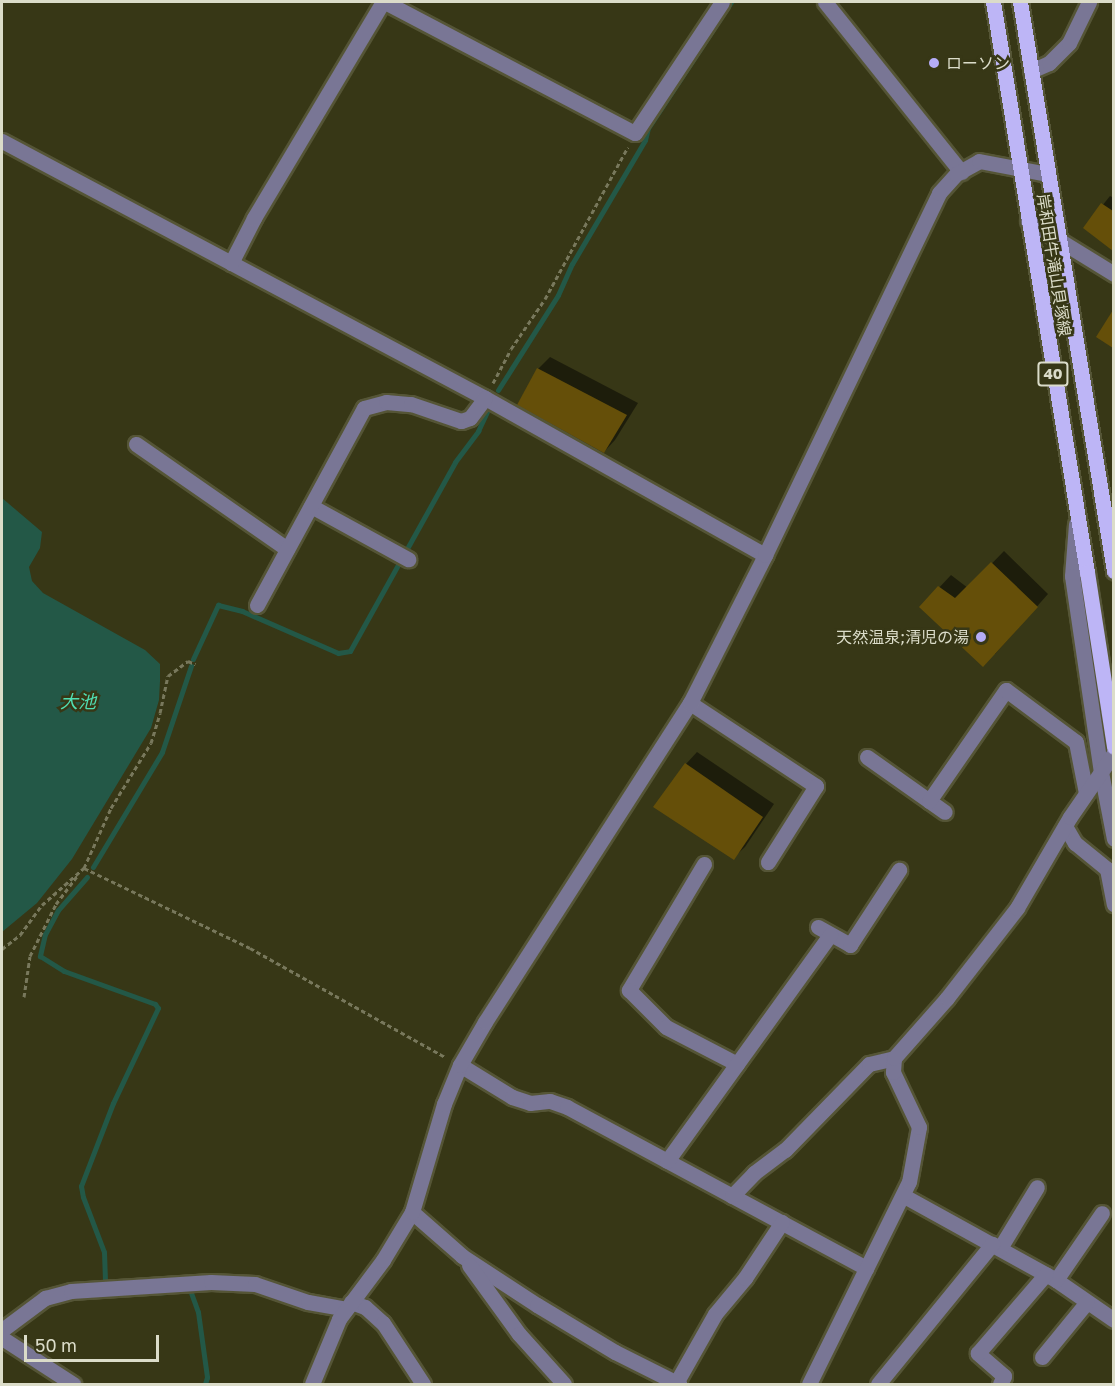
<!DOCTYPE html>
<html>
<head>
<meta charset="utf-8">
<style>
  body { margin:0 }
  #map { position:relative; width:1115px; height:1386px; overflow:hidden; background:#373716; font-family:"Golos Text","Noto Sans JP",sans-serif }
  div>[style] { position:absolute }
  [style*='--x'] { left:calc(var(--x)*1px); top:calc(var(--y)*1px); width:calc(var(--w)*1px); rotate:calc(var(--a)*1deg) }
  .water>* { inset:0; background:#235847 }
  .shadow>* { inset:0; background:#0007 }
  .stream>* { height:5px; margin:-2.5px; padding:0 2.5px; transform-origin:2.5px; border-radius:2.5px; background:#235847 }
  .building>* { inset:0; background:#654f09 }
  .path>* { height:3px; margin-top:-1.5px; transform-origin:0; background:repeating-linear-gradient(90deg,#78785c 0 4.5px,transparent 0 7.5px) }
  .roads { filter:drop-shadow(2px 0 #555536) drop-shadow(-2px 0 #555536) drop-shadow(0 2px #555536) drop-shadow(0 -2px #555536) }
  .minor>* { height:15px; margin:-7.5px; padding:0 7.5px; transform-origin:7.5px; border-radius:7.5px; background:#797695 }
  .major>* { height:15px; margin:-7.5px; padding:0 7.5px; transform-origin:7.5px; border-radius:7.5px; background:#bdb5f6 }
  .dots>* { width:16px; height:16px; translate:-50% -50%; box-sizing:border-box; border:3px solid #373716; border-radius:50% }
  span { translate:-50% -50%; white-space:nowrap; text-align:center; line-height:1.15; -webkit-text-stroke:5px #373716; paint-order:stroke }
  .shield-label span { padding:2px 4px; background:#373716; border:2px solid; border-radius:4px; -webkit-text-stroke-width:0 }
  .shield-label { font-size:15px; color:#dbdcc9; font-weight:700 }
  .poi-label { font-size:16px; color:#dbdcc9 }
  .left { translate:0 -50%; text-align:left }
  .right { translate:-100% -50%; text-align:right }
  .street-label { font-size:16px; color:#dbdcc9 }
  .water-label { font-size:18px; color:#50deb3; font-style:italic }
  .frame { position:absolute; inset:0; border:3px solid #dbdcc9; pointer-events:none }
  .scale { position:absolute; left:24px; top:1335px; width:135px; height:27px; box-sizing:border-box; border:3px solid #dbdcc9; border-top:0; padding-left:8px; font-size:18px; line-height:21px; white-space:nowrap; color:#dbdcc9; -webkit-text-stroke:4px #373716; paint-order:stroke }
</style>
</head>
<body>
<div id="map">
  <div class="water">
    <i style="clip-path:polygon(2px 498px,42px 532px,40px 548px,29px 567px,32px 581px,43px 593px,145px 650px,160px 664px,160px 681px,159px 700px,151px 728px,72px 859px,37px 903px,2px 932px)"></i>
  </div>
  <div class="shadow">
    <i style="clip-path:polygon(1110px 196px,1114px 198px,1114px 249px,1085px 227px)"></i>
    <i style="clip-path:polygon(550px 357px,638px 403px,615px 440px,604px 452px,519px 404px,538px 369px)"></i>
    <i style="clip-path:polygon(1004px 551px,1048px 594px,995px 654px,921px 607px,951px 575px,968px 588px)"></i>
    <i style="clip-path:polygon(697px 752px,774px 804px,745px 847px,733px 858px,686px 764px)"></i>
  </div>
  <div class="stream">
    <i style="--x:498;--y:390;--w:112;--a:-57.7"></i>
    <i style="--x:558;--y:295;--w:34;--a:-66"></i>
    <i style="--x:572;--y:264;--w:144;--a:-59.5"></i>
    <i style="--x:645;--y:140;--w:12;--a:-76"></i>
    <i style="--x:648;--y:128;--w:151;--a:-56.6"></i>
    <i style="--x:193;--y:659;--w:60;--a:-65.2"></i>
    <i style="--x:218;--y:605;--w:25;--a:14"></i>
    <i style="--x:242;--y:611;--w:105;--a:23.6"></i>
    <i style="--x:338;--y:653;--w:12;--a:-9"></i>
    <i style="--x:350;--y:651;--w:216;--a:-60.9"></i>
    <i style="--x:455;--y:462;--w:39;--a:-53"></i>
    <i style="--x:478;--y:431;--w:21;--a:-65"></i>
    <i style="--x:93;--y:867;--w:134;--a:-59"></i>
    <i style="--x:162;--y:752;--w:91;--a:-71.4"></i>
    <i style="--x:87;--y:877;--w:44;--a:131.3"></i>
    <i style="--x:58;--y:910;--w:27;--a:118"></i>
    <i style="--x:45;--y:934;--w:23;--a:103"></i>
    <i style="--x:40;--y:956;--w:28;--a:32"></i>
    <i style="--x:64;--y:971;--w:97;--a:19.9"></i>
    <i style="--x:155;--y:1004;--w:5;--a:53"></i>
    <i style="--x:158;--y:1008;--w:105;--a:115.3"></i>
    <i style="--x:113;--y:1103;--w:89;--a:111.1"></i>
    <i style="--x:81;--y:1186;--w:11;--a:80"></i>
    <i style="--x:83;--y:1197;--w:59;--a:69.1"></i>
    <i style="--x:104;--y:1252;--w:30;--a:88"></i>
    <i style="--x:105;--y:1282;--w:4;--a:34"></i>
    <i style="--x:185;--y:1291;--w:5;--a:-11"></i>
    <i style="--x:190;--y:1290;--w:23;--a:70"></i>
    <i style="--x:198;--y:1312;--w:66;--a:82.1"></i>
    <i style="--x:207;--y:1377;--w:7;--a:106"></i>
    <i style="--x:146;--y:1293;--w:21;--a:-3"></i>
  </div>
  <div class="building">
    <i style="clip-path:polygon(1101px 203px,1113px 211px,1113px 251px,1083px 228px)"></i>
    <i style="clip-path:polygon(1113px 310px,1113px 348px,1096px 337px)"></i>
    <i style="clip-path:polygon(537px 368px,627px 415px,604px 453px,517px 405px)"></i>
    <i style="clip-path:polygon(991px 562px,1038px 607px,983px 667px,919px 607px,938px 586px,955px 598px)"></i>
    <i style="clip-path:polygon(685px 763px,763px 817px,734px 860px,653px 807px)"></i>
  </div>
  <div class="path">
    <i style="--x:493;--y:383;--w:38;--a:-62"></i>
    <i style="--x:511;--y:349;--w:60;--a:-55.8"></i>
    <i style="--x:545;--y:299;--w:173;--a:-61.4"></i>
    <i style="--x:84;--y:868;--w:66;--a:-65.8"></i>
    <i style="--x:111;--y:808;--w:76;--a:-58.4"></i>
    <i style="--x:151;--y:743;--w:31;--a:-73"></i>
    <i style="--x:160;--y:713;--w:38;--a:-78"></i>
    <i style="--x:168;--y:676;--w:25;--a:-37"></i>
    <i style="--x:188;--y:661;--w:8;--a:23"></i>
    <i style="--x:2;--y:949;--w:23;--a:-38"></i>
    <i style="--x:20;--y:935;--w:37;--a:-54"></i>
    <i style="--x:42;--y:905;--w:56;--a:-41.4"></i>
    <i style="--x:84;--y:868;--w:184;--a:25.7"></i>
    <i style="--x:250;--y:948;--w:223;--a:29.2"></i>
    <i style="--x:24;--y:997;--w:41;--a:-81.7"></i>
    <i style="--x:30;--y:956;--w:58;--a:-63.4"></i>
    <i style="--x:56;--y:904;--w:36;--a:-53"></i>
  </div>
  <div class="roads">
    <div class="minor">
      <i style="--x:385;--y:2;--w:282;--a:27.7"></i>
      <i style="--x:635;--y:133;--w:157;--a:-56.4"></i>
      <i style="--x:825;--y:2;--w:218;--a:51.3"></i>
      <i style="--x:1031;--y:71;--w:20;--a:-24"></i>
      <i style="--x:1049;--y:63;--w:28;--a:-45"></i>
      <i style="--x:1069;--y:43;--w:46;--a:-64"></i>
      <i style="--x:2;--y:141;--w:547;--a:28.02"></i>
      <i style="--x:485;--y:398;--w:321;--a:29.3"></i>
      <i style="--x:1028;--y:221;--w:101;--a:31.6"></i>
      <i style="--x:231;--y:263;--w:51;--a:-62.9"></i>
      <i style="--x:254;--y:218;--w:252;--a:-59.2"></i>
      <i style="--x:136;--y:444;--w:184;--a:34.8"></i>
      <i style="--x:311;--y:506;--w:111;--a:28.7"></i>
      <i style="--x:1076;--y:524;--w:52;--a:94.4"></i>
      <i style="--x:1072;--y:576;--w:198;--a:81.6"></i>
      <i style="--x:1101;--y:772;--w:68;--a:79"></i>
      <i style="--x:257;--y:605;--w:224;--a:-61.5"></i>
      <i style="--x:364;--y:408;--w:23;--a:-15"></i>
      <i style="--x:386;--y:402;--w:25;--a:5"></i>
      <i style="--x:411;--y:404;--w:53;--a:18.8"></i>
      <i style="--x:461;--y:421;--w:9;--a:-18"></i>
      <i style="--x:470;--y:418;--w:25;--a:-53"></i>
      <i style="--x:690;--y:703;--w:151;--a:33.4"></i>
      <i style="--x:816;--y:786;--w:90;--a:122.3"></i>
      <i style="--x:867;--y:757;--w:95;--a:35.2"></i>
      <i style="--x:929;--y:801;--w:135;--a:-55.3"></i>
      <i style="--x:1006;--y:690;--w:87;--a:36.6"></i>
      <i style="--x:1076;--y:742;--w:52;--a:78.9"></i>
      <i style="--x:1065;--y:826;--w:20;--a:60"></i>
      <i style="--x:1075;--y:843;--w:41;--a:39.1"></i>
      <i style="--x:1107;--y:869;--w:36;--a:79"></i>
      <i style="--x:704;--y:864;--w:147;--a:120.8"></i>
      <i style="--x:629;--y:990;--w:52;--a:45"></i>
      <i style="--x:666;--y:1027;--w:80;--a:27.5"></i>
      <i style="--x:818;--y:927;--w:37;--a:29"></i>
      <i style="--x:850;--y:945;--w:90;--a:-56.8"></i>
      <i style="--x:460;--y:1065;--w:61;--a:31.6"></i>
      <i style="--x:512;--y:1097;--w:19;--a:18"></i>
      <i style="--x:530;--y:1103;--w:20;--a:-6"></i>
      <i style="--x:550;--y:1101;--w:18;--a:19"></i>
      <i style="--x:567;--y:1107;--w:340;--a:28.3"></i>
      <i style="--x:667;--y:1161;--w:279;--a:-54.2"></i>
      <i style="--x:732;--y:1196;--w:32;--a:-46"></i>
      <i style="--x:754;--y:1173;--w:39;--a:-37"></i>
      <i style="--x:785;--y:1150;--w:120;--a:-45.7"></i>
      <i style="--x:869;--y:1064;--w:26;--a:-13"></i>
      <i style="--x:904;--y:1196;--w:174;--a:28.9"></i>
      <i style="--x:1056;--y:1280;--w:70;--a:34.6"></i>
      <i style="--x:412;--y:1212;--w:67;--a:41.3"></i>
      <i style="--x:462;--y:1256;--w:90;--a:33.2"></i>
      <i style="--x:537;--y:1305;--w:91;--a:31.1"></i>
      <i style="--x:615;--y:1352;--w:72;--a:26.6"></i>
      <i style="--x:1000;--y:1248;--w:71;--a:-58.8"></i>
      <i style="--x:469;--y:1265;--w:85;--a:54.1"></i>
      <i style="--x:519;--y:1334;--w:67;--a:48"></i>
      <i style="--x:1056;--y:1280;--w:81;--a:-55.5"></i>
      <i style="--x:351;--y:1302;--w:15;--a:20"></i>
      <i style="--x:365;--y:1307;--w:24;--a:42"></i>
      <i style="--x:383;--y:1323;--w:73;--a:56.7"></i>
      <i style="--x:2;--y:1330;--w:54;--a:-36.7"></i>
      <i style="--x:45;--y:1298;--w:27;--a:-15"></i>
      <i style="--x:71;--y:1291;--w:140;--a:-3.7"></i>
      <i style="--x:211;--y:1282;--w:44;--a:2.6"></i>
      <i style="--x:255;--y:1284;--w:56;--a:18.8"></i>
      <i style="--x:308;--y:1302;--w:39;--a:10"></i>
      <i style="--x:2;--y:1338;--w:85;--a:32.9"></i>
      <i style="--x:1042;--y:1357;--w:71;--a:-50.7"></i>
      <i style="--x:676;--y:1383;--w:79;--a:-60.5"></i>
      <i style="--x:715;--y:1314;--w:47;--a:-50.2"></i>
      <i style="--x:745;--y:1278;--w:67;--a:-56.5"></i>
      <i style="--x:312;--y:1384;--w:70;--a:-67.4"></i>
      <i style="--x:339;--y:1319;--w:74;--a:-53.3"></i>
      <i style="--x:383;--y:1260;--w:56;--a:-58.9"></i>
      <i style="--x:412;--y:1212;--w:113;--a:-73.5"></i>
      <i style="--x:444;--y:1104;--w:42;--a:-67.7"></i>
      <i style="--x:460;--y:1065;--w:50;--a:-59.8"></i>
      <i style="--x:485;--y:1022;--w:379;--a:-57.3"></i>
      <i style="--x:690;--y:703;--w:166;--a:-63.1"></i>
      <i style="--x:765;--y:555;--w:402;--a:-64.3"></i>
      <i style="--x:939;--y:193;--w:25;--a:-48"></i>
      <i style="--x:956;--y:174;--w:26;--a:-29"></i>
      <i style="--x:979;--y:161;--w:69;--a:10.8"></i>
      <i style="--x:809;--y:1384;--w:225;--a:-63.7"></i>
      <i style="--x:909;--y:1182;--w:56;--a:-79.7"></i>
      <i style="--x:919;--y:1127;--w:61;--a:-115.3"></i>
      <i style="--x:893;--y:1072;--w:14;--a:-86"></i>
      <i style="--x:894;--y:1058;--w:80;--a:-48.5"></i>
      <i style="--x:947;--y:998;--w:114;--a:-52.1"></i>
      <i style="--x:1017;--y:908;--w:105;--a:-59.8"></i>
      <i style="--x:1070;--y:817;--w:78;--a:-55.5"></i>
      <i style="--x:878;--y:1384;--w:181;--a:-50.8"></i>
      <i style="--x:1000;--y:1384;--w:9;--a:-63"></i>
      <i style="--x:1004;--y:1376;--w:35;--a:-139"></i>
      <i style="--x:978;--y:1353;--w:104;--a:-49.3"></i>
    </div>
    <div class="major">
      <i style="--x:993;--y:2;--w:578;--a:80.64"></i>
      <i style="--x:1087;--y:572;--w:177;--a:81.2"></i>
      <i style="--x:1020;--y:2;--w:577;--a:80.62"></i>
    </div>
  </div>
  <div class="dots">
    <i style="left:934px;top:63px;background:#b5acf8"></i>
    <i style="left:981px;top:637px;background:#b5acf8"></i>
  </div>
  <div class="shield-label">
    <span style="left:1053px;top:374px">40</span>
  </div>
  <div class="poi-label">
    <span class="left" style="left:946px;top:63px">ローソン</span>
    <span class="right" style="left:969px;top:637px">天然温泉;清児の湯</span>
  </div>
  <div class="street-label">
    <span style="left:1054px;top:265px;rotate:81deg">岸和田牛滝山貝塚線</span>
  </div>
  <div class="water-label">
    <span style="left:78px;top:701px">大池</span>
  </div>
  <div class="frame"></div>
  <div class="scale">50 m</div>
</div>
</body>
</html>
